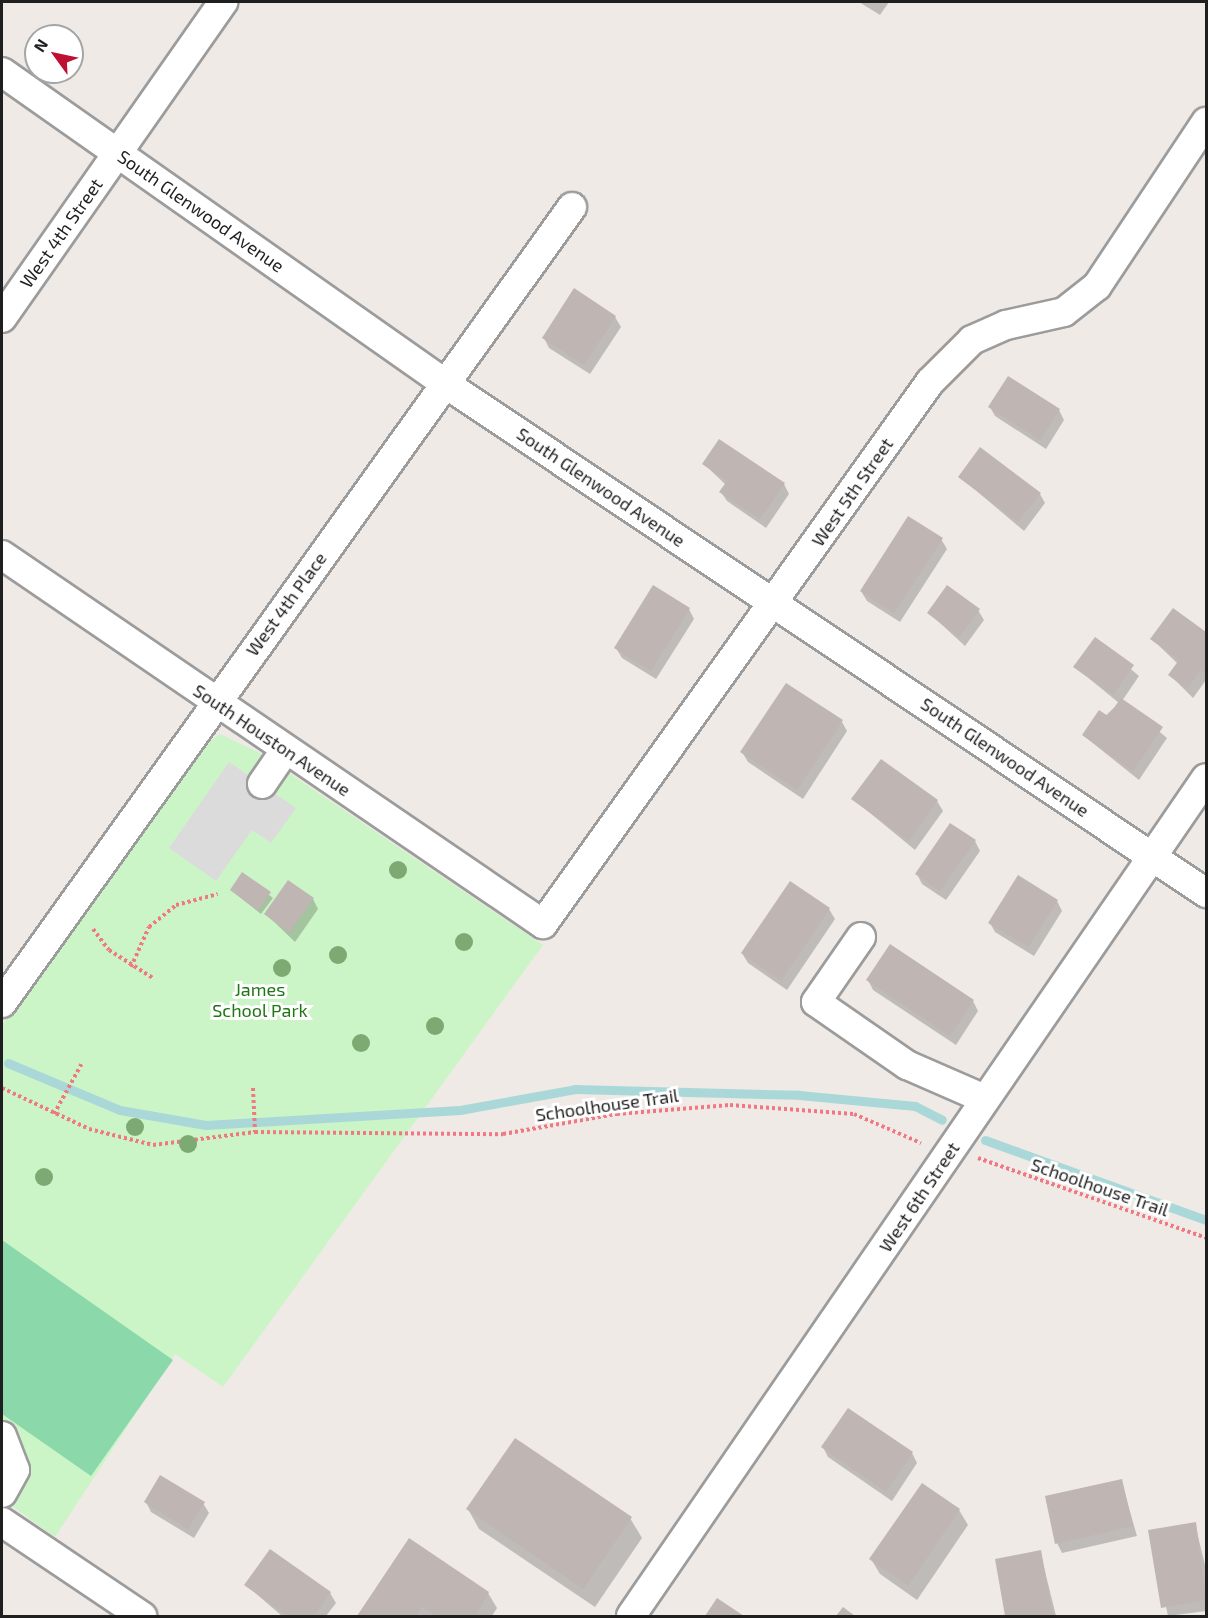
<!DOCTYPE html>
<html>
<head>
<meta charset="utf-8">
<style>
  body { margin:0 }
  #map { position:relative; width:1208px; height:1618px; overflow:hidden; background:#efeae6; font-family:"Exo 2",sans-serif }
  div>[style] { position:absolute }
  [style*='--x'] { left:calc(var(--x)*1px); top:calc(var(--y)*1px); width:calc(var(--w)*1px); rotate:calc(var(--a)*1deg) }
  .park>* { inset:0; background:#ccf5c7 }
  .pitch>* { inset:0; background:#8bd8ab }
  .parking>* { inset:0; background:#dbdbdb }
  .shadow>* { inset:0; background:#0003 }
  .stream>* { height:9px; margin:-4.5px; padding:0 4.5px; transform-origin:4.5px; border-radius:4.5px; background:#aad8d9 }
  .building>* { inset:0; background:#bfb5b3 }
  .path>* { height:4px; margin-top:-2px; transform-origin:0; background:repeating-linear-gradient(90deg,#ef7883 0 3px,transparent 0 6px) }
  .roads { filter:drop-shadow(2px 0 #9c9c9c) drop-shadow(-2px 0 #9c9c9c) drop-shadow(0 2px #9c9c9c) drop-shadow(0 -2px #9c9c9c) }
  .minor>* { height:28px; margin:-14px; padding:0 14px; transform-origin:14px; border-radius:14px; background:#fff }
  .trees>* { width:18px; height:18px; margin:-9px; border-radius:50%; background:#7daa73 }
  span { translate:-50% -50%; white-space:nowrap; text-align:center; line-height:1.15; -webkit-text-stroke:6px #fff; paint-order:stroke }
  .street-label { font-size:18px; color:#1f1f1f }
  .park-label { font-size:18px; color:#207615 }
  .frame { position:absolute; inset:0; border:3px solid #1f1f1f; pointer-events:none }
  .north { position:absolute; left:24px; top:24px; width:60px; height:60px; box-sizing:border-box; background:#fff; border:2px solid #a5a5a5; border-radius:50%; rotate:303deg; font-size:16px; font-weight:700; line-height:24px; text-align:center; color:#1f1f1f }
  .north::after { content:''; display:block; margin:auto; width:21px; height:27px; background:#be1032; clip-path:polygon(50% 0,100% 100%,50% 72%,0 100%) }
</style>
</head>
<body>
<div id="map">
  <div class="park">
    <i style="clip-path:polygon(220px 734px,258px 752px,543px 945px,223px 1387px,175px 1354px,55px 1537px,2px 1499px,2px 1025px,196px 752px)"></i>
  </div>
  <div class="pitch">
    <i style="clip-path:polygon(2px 1240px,173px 1360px,91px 1476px,2px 1414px)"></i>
  </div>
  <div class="parking">
    <i style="clip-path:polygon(229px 762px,296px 808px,271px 843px,252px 830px,216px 881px,169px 848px)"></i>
  </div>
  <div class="shadow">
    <i style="clip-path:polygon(859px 2px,889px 2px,880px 15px)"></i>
    <i style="clip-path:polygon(615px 317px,621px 327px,590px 374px,549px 348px,544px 338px)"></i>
    <i style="clip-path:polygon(990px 407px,1059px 410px,1064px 420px,1046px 449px,995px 416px)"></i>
    <i style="clip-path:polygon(704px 464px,784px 484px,789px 494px,766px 528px,727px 501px,721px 492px,726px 485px)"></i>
    <i style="clip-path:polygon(960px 477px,1040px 494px,1045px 503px,1024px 531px)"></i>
    <i style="clip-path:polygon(941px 539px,947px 549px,900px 622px,867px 601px,861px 591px)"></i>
    <i style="clip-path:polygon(689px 609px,694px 619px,656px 679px,622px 658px,616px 648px)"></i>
    <i style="clip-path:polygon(978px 610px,984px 620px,965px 646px,929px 613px)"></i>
    <i style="clip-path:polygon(1173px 610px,1206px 634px,1206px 680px,1193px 698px,1170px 675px,1178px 664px,1152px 639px)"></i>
    <i style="clip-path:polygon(1095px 639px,1139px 676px,1122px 701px,1167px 738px,1139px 780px,1084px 736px,1119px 703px,1075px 667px)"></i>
    <i style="clip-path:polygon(842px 722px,847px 731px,803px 799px,748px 762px,742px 752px)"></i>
    <i style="clip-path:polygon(853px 799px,937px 801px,943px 811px,915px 850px)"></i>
    <i style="clip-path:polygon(975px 841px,980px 851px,946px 900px,922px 884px,917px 874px)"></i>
    <i style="clip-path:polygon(243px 874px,273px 898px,261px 914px,231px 890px)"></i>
    <i style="clip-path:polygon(313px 899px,318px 909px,295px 942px,266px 914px)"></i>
    <i style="clip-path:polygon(1057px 901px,1062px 911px,1034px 956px,995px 932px,990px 923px)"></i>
    <i style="clip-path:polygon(829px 909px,835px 919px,787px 990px,748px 963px,742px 953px)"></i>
    <i style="clip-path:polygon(868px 980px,973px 1001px,978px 1011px,956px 1045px,873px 990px)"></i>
    <i style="clip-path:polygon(823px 1447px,912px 1453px,917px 1463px,892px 1501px,828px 1457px)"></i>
    <i style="clip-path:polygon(1121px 1480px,1137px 1536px,1062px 1553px,1057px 1543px)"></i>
    <i style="clip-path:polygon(146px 1502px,203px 1503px,209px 1513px,194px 1538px,151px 1512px)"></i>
    <i style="clip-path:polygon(468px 1509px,630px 1518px,642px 1538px,595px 1607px,479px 1529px)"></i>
    <i style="clip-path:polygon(959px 1510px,968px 1525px,917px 1600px,880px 1574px,871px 1559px)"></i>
    <i style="clip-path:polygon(1195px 1524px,1206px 1569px,1206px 1611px,1168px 1616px,1150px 1531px)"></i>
    <i style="clip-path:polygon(409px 1540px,488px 1593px,497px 1608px,492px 1616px,359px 1616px)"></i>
    <i style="clip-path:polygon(1040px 1551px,1056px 1616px,1006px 1616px,996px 1560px)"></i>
    <i style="clip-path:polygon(246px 1585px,330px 1593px,336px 1603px,326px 1616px,282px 1616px)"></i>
  </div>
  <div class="stream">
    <i style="--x:8;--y:1063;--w:121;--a:22.8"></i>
    <i style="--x:120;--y:1110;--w:87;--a:9.9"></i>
    <i style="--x:206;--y:1125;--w:254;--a:-3.4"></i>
    <i style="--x:460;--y:1110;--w:117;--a:-10.3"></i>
    <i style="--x:575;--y:1089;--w:224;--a:1.5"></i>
    <i style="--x:799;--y:1095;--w:117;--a:5.4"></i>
    <i style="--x:915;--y:1106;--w:30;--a:27"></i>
    <i style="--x:985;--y:1140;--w:235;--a:19.9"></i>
  </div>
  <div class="building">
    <i style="clip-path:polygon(574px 288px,616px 316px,584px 365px,542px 338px)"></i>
    <i style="clip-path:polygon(1008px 376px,1060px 409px,1040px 440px,988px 407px)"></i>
    <i style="clip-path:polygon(719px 439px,785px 483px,760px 519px,719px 492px,727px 481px,702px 464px)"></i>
    <i style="clip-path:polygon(980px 447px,1041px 493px,1018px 522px,958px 477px)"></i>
    <i style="clip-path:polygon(908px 516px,943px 538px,894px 613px,860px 591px)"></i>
    <i style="clip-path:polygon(653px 585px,690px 608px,651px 671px,614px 648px)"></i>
    <i style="clip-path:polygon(947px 585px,980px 609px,959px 637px,927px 613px)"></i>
    <i style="clip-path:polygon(1173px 608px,1206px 632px,1206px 674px,1201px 670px,1187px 689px,1168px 675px,1179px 660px,1150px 639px)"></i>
    <i style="clip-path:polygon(1095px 637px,1134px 665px,1113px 695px,1073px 667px)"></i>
    <i style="clip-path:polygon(786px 683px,843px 720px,797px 790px,740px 752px)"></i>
    <i style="clip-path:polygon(1121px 698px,1163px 727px,1133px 771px,1082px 735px,1099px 710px,1108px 716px)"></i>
    <i style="clip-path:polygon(881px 759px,938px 800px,909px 841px,851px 799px)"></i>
    <i style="clip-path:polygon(950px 823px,976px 840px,940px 891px,915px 874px)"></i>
    <i style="clip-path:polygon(242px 872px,271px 892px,258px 911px,230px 890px)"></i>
    <i style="clip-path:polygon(1018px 875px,1058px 900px,1028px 947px,988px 923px)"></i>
    <i style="clip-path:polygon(288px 880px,314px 898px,289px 933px,264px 914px)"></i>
    <i style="clip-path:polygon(790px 881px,830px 908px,781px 981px,741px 953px)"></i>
    <i style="clip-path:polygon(890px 944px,974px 1000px,950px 1036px,866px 980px)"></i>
    <i style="clip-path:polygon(848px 1408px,913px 1452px,886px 1492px,821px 1447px)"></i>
    <i style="clip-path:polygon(515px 1438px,632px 1517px,583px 1589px,466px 1509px)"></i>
    <i style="clip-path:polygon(160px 1475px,205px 1502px,188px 1529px,144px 1502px)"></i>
    <i style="clip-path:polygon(1122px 1479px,1133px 1526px,1055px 1544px,1045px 1496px)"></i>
    <i style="clip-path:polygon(922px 1483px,960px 1509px,908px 1586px,869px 1559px)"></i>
    <i style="clip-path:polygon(1196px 1522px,1206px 1600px,1161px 1608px,1148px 1530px)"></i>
    <i style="clip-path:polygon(409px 1538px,489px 1592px,476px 1616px,437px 1616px,422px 1607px,416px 1616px,357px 1616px)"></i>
    <i style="clip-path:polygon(270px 1549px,331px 1592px,314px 1616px,288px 1616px,244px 1585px)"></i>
    <i style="clip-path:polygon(1041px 1550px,1053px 1616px,1005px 1616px,995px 1559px)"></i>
    <i style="clip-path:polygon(717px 1598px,744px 1616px,705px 1616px)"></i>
    <i style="clip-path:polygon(843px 1607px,855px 1616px,836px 1616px)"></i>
  </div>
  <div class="path">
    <i style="--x:93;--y:929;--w:26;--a:53"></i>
    <i style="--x:109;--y:950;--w:52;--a:32.5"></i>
    <i style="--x:131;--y:967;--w:44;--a:-65.8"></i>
    <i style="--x:149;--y:927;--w:35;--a:-39"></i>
    <i style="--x:176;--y:905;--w:43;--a:-14.7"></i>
    <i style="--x:2;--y:1088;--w:96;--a:25.2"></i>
    <i style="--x:89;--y:1129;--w:66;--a:14"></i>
    <i style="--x:153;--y:1145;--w:103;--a:-7.3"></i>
    <i style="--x:255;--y:1132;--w:248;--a:0.5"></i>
    <i style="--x:503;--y:1134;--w:116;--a:-10"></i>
    <i style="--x:617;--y:1114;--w:113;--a:-4.6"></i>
    <i style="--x:730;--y:1105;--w:124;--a:4.2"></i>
    <i style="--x:854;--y:1114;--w:73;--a:23.4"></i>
    <i style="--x:253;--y:1088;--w:44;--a:87.4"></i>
    <i style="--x:54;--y:1114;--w:58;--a:-61.2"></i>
    <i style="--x:978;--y:1158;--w:242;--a:19.3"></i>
  </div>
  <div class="roads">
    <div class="minor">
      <i style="--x:2;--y:72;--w:543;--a:35.1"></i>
      <i style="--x:446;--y:384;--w:915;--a:33.81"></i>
      <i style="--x:2;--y:318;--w:386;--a:-55"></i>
      <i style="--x:2;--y:555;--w:655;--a:34.3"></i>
      <i style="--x:543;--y:924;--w:666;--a:-54.47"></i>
      <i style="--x:930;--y:382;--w:59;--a:-45"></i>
      <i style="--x:972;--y:340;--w:37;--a:-24"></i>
      <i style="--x:1006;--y:325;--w:59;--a:-12.6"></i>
      <i style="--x:1064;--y:312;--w:42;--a:-38.2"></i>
      <i style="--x:1097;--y:286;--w:197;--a:-56.4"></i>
      <i style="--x:262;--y:784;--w:42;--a:-55.6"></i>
      <i style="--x:861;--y:937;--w:79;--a:124.7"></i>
      <i style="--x:816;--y:1002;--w:111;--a:34.7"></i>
      <i style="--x:907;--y:1065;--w:85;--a:23.6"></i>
      <i style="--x:2;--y:1003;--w:979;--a:-54.39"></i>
      <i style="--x:2;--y:1436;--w:36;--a:69"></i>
      <i style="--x:15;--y:1470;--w:26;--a:119"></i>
      <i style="--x:2;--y:1522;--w:169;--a:33.9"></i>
      <i style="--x:631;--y:1616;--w:1016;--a:-55.54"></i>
    </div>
  </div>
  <div class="trees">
    <i style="left:398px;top:870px"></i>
    <i style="left:464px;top:942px"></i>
    <i style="left:338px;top:955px"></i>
    <i style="left:282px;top:968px"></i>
    <i style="left:435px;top:1026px"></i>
    <i style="left:361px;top:1043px"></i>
    <i style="left:135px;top:1127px"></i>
    <i style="left:188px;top:1144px"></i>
    <i style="left:44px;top:1177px"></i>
  </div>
  <div class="street-label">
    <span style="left:201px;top:211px;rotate:35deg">South Glenwood Avenue</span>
    <span style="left:61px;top:233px;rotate:-55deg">West 4th Street</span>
    <span style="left:601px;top:487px;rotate:34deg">South Glenwood Avenue</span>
    <span style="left:852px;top:492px;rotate:-55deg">West 5th Street</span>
    <span style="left:286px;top:604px;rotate:-54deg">West 4th Place</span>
    <span style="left:272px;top:740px;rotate:34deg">South Houston Avenue</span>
    <span style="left:1005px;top:757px;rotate:34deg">South Glenwood Avenue</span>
    <span style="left:607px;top:1105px;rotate:-8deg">Schoolhouse Trail</span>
    <span style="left:1100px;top:1187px;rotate:19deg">Schoolhouse Trail</span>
    <span style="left:919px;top:1197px;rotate:-56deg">West 6th Street</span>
  </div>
  <div class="park-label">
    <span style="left:260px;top:1000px">James<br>School Park</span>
  </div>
  <div class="frame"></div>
  <div class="north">N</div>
</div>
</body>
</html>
